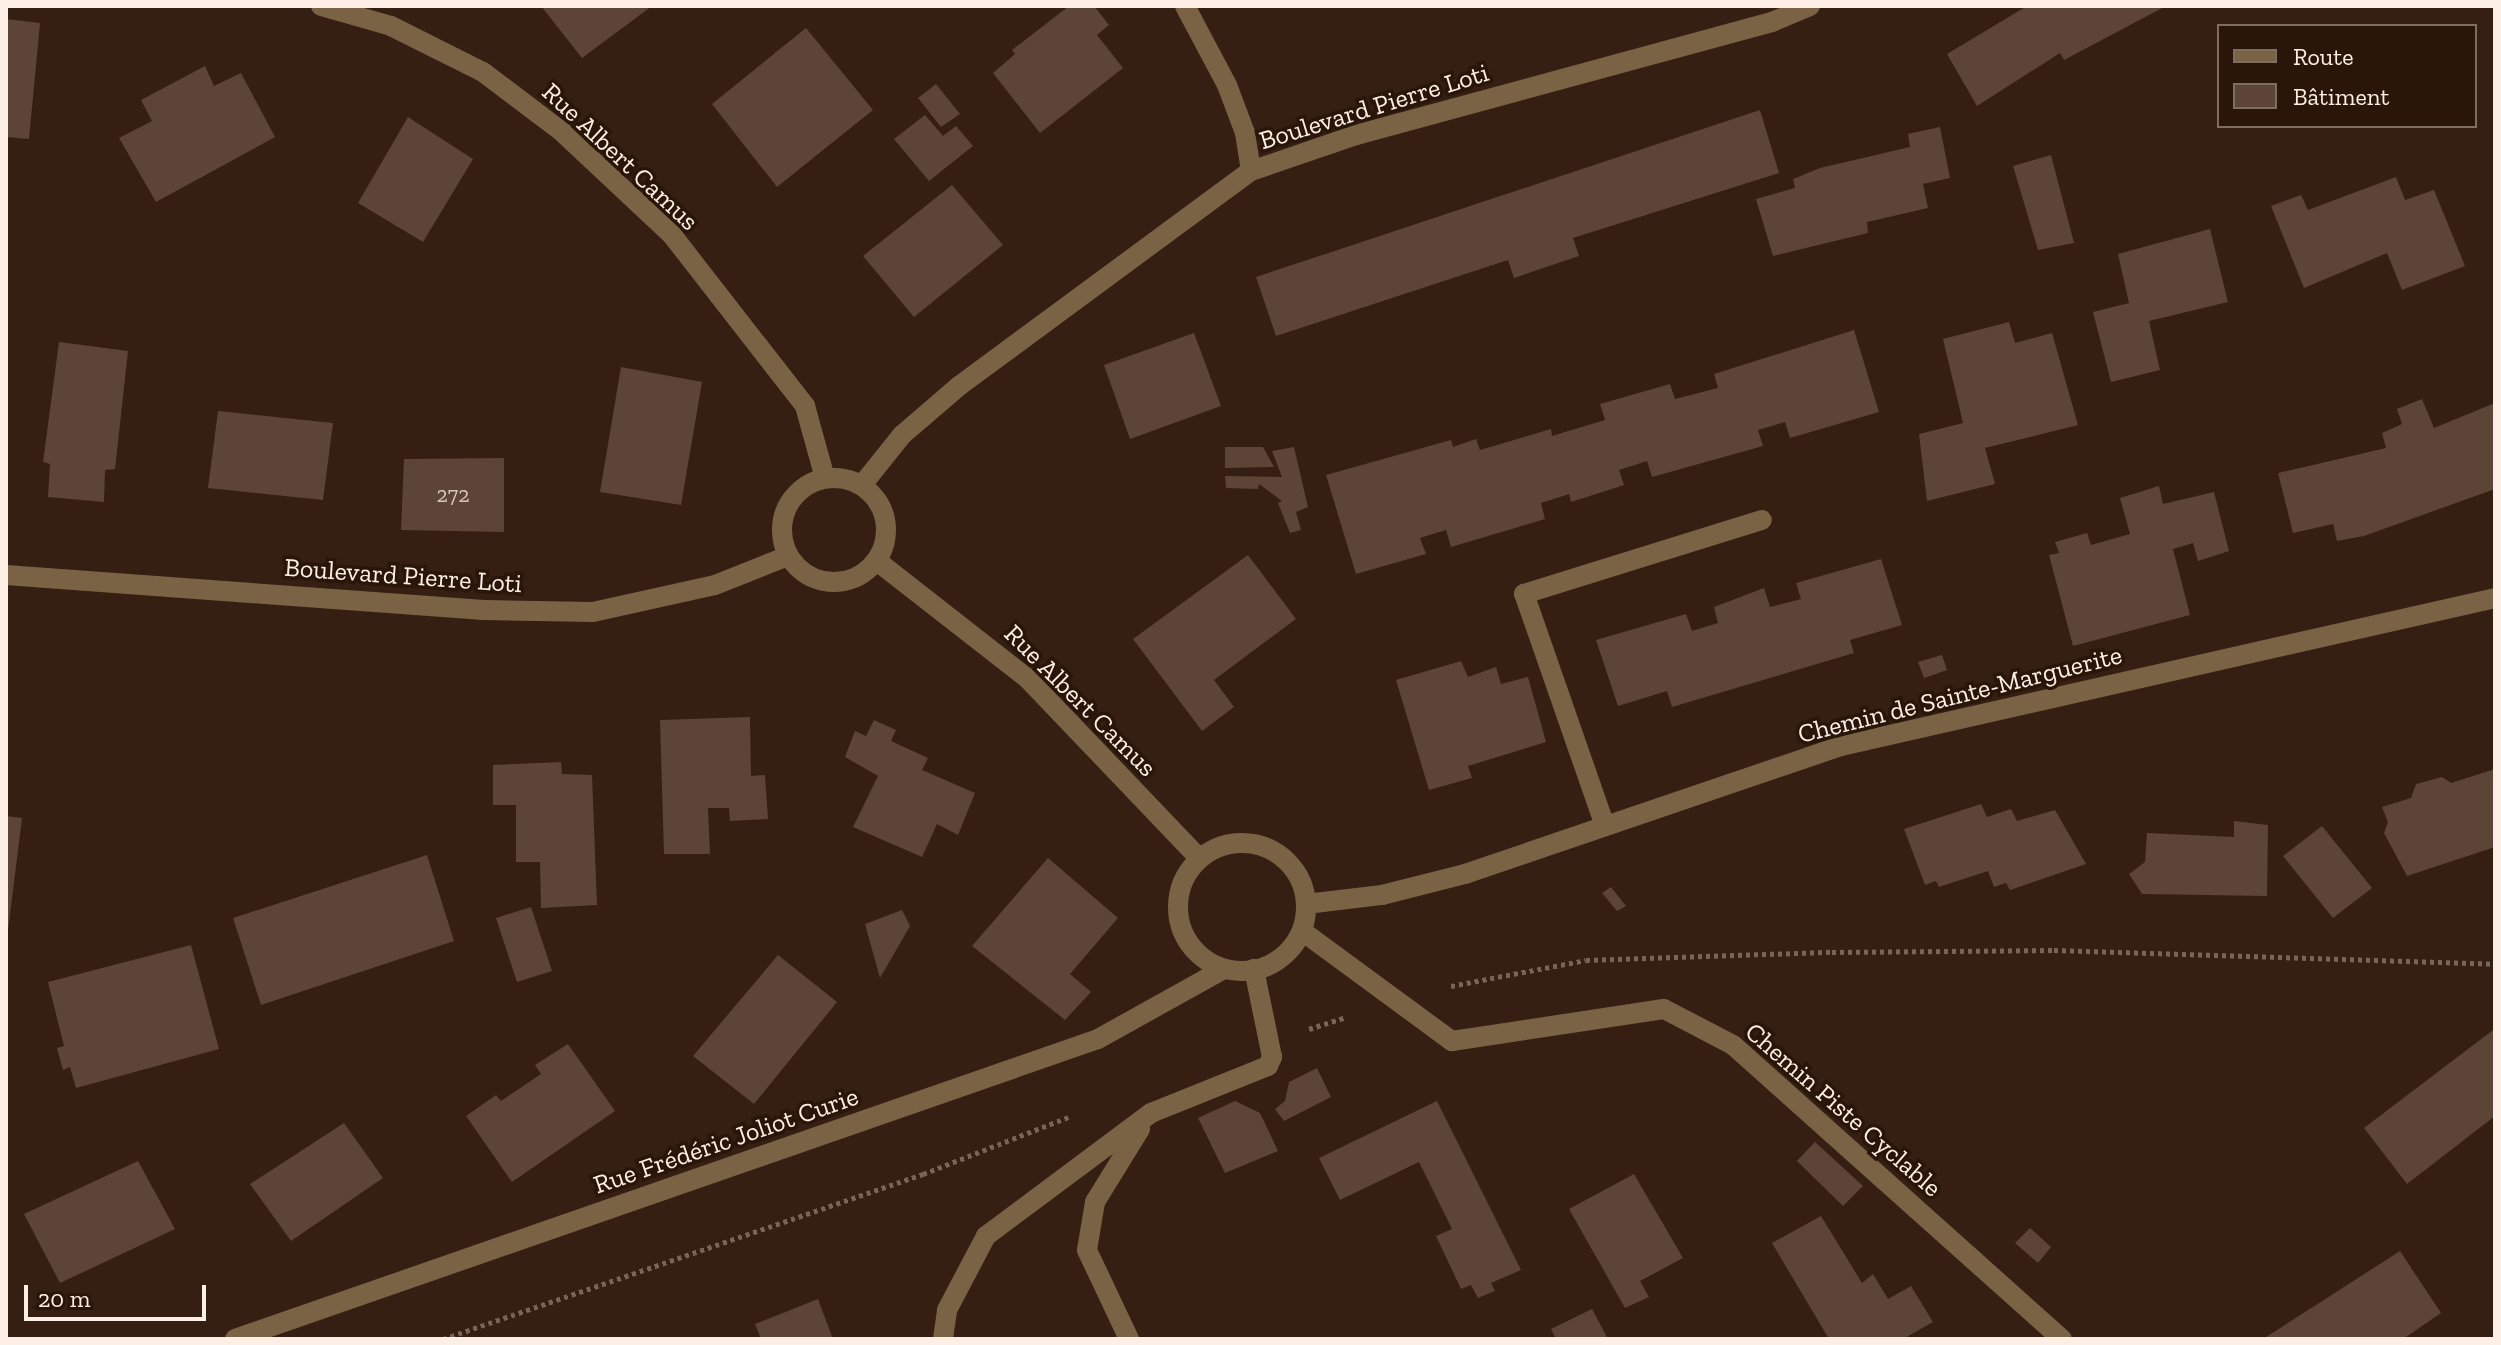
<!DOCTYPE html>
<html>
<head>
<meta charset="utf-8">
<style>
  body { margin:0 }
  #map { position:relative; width:2501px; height:1345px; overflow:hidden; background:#341f12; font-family:"Zilla Slab",serif }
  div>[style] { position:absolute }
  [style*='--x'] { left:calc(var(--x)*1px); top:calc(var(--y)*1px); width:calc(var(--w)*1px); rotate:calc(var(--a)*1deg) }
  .building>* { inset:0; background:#5c4537 }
  .path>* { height:5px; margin-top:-2.5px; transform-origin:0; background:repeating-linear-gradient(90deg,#78655a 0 4px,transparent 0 8px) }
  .service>* { height:20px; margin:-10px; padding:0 10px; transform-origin:10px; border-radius:10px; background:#7a6345 }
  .minor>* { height:20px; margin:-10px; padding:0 10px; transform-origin:10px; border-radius:10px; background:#7a6345 }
  .minor>.ring { margin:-10px; padding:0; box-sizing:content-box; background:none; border:20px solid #7a6345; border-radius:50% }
  span { translate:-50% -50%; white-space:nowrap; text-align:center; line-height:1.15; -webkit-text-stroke:7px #2a1609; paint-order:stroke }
  .number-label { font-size:22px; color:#d5c4ba }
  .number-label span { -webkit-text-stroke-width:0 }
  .street-label { font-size:26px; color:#fdefe6 }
  .frame { position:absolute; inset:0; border:8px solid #fdefe6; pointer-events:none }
  .legend { position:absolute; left:2217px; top:24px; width:260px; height:104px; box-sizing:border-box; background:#2a1609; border:2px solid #7e6d61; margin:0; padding:10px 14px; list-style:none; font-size:24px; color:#fdefe6 }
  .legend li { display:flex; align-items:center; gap:16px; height:40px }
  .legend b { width:40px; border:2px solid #7e6d61 }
  .scale { position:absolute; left:24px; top:1285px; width:182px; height:36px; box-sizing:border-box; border:4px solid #fdefe6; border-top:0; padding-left:10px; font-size:24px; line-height:28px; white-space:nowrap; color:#fdefe6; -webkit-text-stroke:6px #2a1609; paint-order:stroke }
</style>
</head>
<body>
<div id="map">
  <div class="building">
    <i style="clip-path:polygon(541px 6px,652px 6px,582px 58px)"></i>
    <i style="clip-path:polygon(1069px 6px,1094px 6px,1109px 25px,1097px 35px,1123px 68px,1040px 133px,993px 73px,1015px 54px,1012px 50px)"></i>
    <i style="clip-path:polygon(2027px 6px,2032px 7px,2166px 6px,2064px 60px,2060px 53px,1977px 106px,1947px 54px)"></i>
    <i style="clip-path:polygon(6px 19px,40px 23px,29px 139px,6px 137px)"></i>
    <i style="clip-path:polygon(806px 28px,873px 110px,777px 187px,712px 104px)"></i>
    <i style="clip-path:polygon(205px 66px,214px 86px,241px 73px,275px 137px,156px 202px,119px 138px,152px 121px,141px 100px)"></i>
    <i style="clip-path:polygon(936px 84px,960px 114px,941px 127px,918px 98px)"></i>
    <i style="clip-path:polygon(1760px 110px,1779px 173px,1573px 238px,1579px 256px,1514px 278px,1508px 260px,1276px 336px,1256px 277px)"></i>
    <i style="clip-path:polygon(925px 115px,943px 136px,956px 126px,973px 146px,929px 181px,894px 139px)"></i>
    <i style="clip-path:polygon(408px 117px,473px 159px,423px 242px,358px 203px)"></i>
    <i style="clip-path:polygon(1940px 127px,1950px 178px,1923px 184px,1928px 208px,1867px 222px,1868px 233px,1773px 256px,1756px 199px,1795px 188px,1793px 179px,1820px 168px,1910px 147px,1908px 134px)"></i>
    <i style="clip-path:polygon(2051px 155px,2074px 243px,2038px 250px,2013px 166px)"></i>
    <i style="clip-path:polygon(2396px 177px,2405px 200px,2434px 190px,2465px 266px,2402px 290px,2387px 253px,2304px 288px,2271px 206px,2301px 195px,2308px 210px)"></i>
    <i style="clip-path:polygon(952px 185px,1003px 245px,914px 317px,863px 256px)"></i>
    <i style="clip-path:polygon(2210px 229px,2228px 302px,2149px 321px,2160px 370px,2111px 382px,2093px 312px,2129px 303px,2118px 254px)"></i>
    <i style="clip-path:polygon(2009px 322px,2015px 343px,2052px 333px,2078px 425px,1985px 448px,1995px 484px,1927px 501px,1919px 434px,1963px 423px,1943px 339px)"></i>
    <i style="clip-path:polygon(1854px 330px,1879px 412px,1790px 438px,1785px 422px,1758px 430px,1763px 446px,1652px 477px,1647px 461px,1619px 470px,1624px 485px,1571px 502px,1569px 494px,1541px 503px,1545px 519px,1451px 547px,1446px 530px,1420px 538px,1426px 554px,1356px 574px,1326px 475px,1451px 440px,1453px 447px,1476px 439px,1480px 450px,1551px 429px,1552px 436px,1605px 420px,1600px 404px,1670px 384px,1675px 399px,1718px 388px,1714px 374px)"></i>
    <i style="clip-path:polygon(1194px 333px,1221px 406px,1130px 439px,1104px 365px)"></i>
    <i style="clip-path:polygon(59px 342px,128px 351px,115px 469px,105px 470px,104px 502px,48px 497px,50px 464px,43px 462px)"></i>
    <i style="clip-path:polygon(621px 367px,702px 382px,681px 505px,600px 492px)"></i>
    <i style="clip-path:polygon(2422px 399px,2434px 428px,2495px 403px,2495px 489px,2364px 536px,2337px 541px,2333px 524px,2293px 533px,2278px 473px,2386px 448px,2382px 433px,2402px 424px,2397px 409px)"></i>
    <i style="clip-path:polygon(218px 411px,333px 423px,323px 500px,208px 488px)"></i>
    <i style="clip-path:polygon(1225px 447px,1263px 447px,1274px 467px,1225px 468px)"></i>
    <i style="clip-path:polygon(1294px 447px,1308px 507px,1296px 512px,1301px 530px,1290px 533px,1278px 503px,1282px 501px,1259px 484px,1258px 489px,1226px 488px,1225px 476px,1282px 477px,1272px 451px)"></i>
    <i style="clip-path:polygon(504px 458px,504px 532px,401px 530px,404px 459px)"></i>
    <i style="clip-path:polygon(2159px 486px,2163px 504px,2214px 492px,2229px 551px,2198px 561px,2193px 543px,2173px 549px,2190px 615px,2073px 646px,2049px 555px,2059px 553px,2055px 542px,2087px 533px,2091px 545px,2130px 534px,2120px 498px)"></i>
    <i style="clip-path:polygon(1248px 555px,1296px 619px,1214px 680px,1234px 707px,1202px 731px,1133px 639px)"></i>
    <i style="clip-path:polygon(1881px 559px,1902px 625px,1850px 640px,1854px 653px,1672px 707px,1667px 691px,1618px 706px,1596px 640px,1686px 614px,1692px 631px,1718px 623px,1714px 607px,1764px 588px,1770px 607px,1801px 599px,1796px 583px)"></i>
    <i style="clip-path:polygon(1942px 655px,1947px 670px,1924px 678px,1918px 662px)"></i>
    <i style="clip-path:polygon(1461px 661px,1468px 677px,1496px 667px,1501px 684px,1528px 677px,1546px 742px,1468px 766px,1472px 778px,1429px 790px,1396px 680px)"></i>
    <i style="clip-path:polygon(750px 717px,751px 776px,765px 775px,768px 819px,730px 821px,729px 808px,708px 808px,710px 854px,664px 854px,660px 720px)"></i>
    <i style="clip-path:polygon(874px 720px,896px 730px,891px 741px,928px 758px,922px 770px,975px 793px,958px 835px,937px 824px,922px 857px,853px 827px,878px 776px,845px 757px,855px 731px,866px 736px)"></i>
    <i style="clip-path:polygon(561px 762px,562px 774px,592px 775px,597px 905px,541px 908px,540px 862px,516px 862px,516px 805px,493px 805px,493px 765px)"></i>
    <i style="clip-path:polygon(2495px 769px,2495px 847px,2407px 876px,2384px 833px,2388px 822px,2382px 807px,2411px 798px,2416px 784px,2442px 777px,2451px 783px)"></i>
    <i style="clip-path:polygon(1981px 804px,1987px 817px,2011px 809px,2017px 821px,2055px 810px,2086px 864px,2010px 890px,2006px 883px,1994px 887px,1988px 871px,1939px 887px,1936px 881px,1925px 885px,1904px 829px)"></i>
    <i style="clip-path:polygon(6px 816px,22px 818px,8px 930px,6px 929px)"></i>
    <i style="clip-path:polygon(2234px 821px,2268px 825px,2267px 896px,2142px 894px,2129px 874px,2145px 862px,2147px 833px,2234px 837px)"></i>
    <i style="clip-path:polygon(2322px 826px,2372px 888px,2333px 918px,2283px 856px)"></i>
    <i style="clip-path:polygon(427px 855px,454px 941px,261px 1005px,233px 918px)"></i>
    <i style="clip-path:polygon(1048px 858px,1118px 918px,1070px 974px,1091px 992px,1065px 1020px,972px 946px)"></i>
    <i style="clip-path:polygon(1611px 887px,1626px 906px,1617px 911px,1602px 893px)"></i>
    <i style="clip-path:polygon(531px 907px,552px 971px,517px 982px,496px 918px)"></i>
    <i style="clip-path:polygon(902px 910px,910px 926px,880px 978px,865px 924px)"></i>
    <i style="clip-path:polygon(191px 945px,219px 1049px,76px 1088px,70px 1067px,63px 1070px,57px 1048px,64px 1046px,48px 982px)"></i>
    <i style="clip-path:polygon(778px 955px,837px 1002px,754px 1104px,693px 1056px)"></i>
    <i style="clip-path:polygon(2493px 1030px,2495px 1116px,2407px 1184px,2364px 1128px)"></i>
    <i style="clip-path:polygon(568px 1044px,615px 1111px,512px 1182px,466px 1116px,496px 1095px,501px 1101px,541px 1074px,535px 1065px)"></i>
    <i style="clip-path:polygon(1317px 1068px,1331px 1097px,1284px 1121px,1275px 1109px,1285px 1101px,1289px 1082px)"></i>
    <i style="clip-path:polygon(1235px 1101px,1260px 1113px,1278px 1151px,1225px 1173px,1198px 1118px)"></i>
    <i style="clip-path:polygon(1437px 1101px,1521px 1270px,1491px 1283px,1495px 1291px,1478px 1298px,1471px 1285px,1461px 1289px,1436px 1236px,1452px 1229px,1419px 1162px,1340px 1200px,1319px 1158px)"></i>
    <i style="clip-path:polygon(344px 1123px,383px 1178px,291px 1241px,250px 1184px)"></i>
    <i style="clip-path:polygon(1815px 1142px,1863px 1186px,1843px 1206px,1797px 1161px)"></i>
    <i style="clip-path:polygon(138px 1161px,175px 1229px,60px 1283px,24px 1214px)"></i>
    <i style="clip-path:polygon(1634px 1174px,1683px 1258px,1640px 1281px,1649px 1297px,1625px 1308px,1569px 1209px)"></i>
    <i style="clip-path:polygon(1821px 1216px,1862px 1283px,1873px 1274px,1888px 1299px,1911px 1286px,1933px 1322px,1903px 1339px,1829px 1339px,1772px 1243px)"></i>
    <i style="clip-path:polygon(2030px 1228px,2051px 1247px,2038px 1263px,2015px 1243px)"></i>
    <i style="clip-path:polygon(2400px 1251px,2441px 1313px,2403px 1339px,2263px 1339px)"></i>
    <i style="clip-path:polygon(818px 1299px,833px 1339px,761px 1339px,755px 1324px)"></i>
    <i style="clip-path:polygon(1592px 1309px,1608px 1339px,1556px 1339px,1551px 1329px)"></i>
  </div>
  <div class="path">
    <i style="--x:1451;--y:986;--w:137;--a:-10.9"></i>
    <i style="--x:1586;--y:960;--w:246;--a:-1.9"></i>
    <i style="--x:1832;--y:952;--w:222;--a:-0.5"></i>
    <i style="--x:2054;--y:950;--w:441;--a:1.8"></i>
    <i style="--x:1309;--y:1029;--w:38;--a:-18"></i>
    <i style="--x:443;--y:1339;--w:508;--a:-18.97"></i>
    <i style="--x:923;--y:1174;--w:159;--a:-21.4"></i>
  </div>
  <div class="service">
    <i style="--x:1302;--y:931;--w:186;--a:36.3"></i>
    <i style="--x:1452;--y:1041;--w:214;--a:-8.6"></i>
    <i style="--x:1664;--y:1009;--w:78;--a:27.6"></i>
    <i style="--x:1733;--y:1045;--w:441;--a:41.8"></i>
  </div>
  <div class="minor">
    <i style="--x:321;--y:6;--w:73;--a:15.9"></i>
    <i style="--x:391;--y:26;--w:103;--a:26.6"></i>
    <i style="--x:483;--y:72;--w:98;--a:37.1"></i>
    <i style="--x:561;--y:131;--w:152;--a:43.1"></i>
    <i style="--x:672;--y:235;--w:217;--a:52.1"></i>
    <i style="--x:805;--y:406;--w:75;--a:74.5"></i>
    <i style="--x:1185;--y:6;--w:89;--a:62"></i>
    <i style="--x:1227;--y:85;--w:51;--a:69.4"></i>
    <i style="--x:1245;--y:133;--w:38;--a:81"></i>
    <i class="ring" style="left:782px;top:478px;width:84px;height:84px"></i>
    <i style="--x:862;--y:485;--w:64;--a:-51.3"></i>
    <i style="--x:902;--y:435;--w:75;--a:-40.7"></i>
    <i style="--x:959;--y:386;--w:363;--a:-36.4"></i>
    <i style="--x:1251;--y:171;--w:111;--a:-18.9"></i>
    <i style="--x:1356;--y:135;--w:431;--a:-15.2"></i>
    <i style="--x:1772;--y:22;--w:41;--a:-22.8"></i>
    <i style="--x:877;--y:561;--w:192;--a:38"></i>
    <i style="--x:1028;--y:679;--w:248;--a:46.3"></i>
    <i style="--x:6;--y:575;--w:479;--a:4.2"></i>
    <i style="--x:484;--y:610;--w:109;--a:1.1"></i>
    <i style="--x:593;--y:612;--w:125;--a:-12.5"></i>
    <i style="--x:715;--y:585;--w:79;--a:-21.7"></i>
    <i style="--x:1605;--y:826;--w:246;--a:-109.2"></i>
    <i style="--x:1524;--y:594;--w:249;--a:-17.3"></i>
    <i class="ring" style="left:1178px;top:843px;width:108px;height:108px"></i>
    <i style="--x:1306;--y:904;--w:77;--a:-6.8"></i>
    <i style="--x:1382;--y:895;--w:86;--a:-14.2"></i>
    <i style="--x:1465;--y:874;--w:397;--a:-18.8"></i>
    <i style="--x:1841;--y:746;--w:671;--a:-12.75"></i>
    <i style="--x:235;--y:1339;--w:914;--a:-19.17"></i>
    <i style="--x:1098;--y:1039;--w:144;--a:-29.1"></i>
    <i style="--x:943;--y:1339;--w:29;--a:-82"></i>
    <i style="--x:947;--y:1310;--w:84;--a:-62.2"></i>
    <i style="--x:986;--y:1236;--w:206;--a:-36.7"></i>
    <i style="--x:1151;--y:1113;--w:126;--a:-21.9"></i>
    <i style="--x:1268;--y:1066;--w:10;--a:-66"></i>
    <i style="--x:1272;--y:1057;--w:90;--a:-101.6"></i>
    <i style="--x:1129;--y:1339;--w:98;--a:-115.3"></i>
    <i style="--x:1087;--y:1250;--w:49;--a:-80.5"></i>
    <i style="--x:1095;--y:1202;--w:86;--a:-58.3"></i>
  </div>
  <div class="number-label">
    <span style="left:453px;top:495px">272</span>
  </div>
  <div class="street-label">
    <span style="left:1374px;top:107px;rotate:-17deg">Boulevard Pierre Loti</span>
    <span style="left:620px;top:157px;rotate:43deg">Rue Albert Camus</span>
    <span style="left:403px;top:576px;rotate:4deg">Boulevard Pierre Loti</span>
    <span style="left:1960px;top:695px;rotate:-14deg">Chemin de Sainte-Marguerite</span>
    <span style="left:1080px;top:701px;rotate:45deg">Rue Albert Camus</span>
    <span style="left:1843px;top:1110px;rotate:41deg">Chemin Piste Cyclable</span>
    <span style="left:726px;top:1141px;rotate:-19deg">Rue Frédéric Joliot Curie</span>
  </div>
  <div class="frame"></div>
  <ul class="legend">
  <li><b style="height:10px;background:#7a6345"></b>Route</li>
  <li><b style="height:22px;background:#5c4537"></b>Bâtiment</li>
  </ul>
  <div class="scale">20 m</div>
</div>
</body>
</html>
